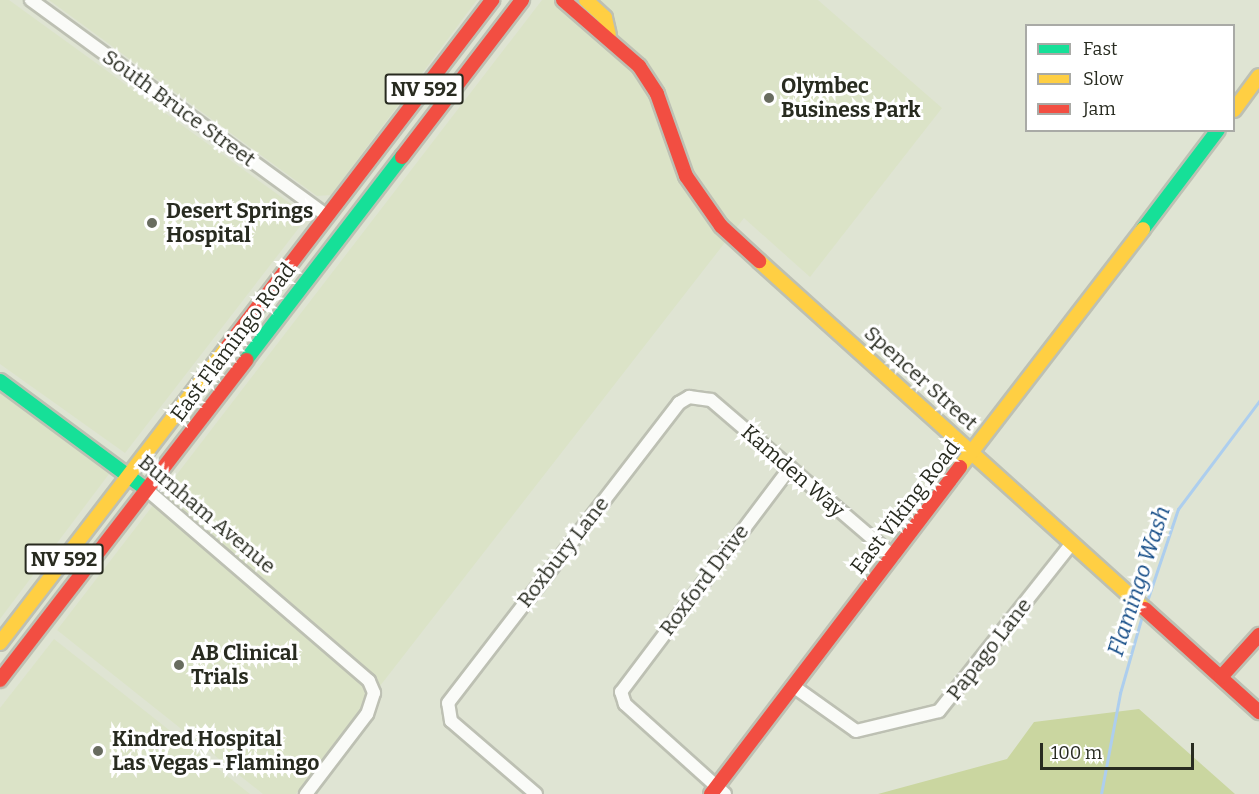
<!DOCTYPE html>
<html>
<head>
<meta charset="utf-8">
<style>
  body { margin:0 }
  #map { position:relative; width:1259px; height:794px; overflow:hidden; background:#dfe4d3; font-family:Bitter,serif }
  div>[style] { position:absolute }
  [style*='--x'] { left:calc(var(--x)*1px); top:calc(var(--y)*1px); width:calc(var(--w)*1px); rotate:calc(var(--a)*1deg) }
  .built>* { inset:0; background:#dbe3c7 }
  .green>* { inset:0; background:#cad6a0 }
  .stream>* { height:3px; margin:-1.5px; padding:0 1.5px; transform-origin:1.5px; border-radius:1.5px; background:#adceee }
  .roads { filter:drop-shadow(2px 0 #bdc0b3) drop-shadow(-2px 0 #bdc0b3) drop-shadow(0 2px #bdc0b3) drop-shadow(0 -2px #bdc0b3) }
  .street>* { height:12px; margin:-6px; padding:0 6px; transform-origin:6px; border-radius:6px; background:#fafbf8 }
  .fast>* { height:14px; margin:-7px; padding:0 7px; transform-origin:7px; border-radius:7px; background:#16e098 }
  .slow>* { height:14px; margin:-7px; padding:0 7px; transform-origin:7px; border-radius:7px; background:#ffcf43 }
  .jam>* { height:14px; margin:-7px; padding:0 7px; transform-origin:7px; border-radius:7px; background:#f24e42 }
  .dots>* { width:16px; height:16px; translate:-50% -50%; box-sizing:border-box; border:3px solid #fff; border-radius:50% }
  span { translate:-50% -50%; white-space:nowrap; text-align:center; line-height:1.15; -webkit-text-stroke:6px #fff; paint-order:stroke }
  .shield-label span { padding:2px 4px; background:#fff; border:2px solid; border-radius:4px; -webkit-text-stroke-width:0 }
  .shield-label { font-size:20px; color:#282b20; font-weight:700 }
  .poi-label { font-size:21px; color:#282b20; font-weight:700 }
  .left { translate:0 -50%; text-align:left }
  .street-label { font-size:21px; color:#282b20 }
  .water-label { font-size:22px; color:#144c87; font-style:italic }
  .legend { position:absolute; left:1025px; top:24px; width:210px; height:108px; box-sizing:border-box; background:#fff; border:2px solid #a9aaa6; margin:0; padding:8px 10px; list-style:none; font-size:18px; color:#282b20 }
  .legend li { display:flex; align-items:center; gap:12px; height:30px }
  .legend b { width:30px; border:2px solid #a9aaa6 }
  .scale { position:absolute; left:1040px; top:743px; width:154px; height:27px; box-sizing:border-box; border:3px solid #282b20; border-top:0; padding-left:8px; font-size:18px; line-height:21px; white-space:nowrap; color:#282b20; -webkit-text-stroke:4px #fff; paint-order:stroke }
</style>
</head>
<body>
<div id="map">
  <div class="built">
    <i style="clip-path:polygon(0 0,9px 0,302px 212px,305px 220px,125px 453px,0 364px)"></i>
    <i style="clip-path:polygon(49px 0,477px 0,331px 195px,317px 196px)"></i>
    <i style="clip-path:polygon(542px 0,818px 0,942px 108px,810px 277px,744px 218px,296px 794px,263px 794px,57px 630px)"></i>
    <i style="clip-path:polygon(0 392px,109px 474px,0 619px)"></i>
    <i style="clip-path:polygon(54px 639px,250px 794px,0 794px,0 708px)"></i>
  </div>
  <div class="green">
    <i style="clip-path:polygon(1139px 709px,1235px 794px,878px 794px,1007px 759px,1034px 722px)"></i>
  </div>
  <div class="stream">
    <i style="--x:1147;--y:601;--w:97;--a:-71.4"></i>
    <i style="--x:1178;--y:509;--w:135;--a:-53.1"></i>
    <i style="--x:1101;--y:794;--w:103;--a:-79.3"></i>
    <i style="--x:1120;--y:693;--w:80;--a:-74.1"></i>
  </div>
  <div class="roads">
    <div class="street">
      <i style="--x:31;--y:0;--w:366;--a:36.1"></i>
      <i style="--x:146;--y:489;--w:294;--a:40.7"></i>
      <i style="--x:369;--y:681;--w:13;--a:67"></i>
      <i style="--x:374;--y:693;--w:22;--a:108"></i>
      <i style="--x:367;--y:714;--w:101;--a:127.3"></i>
      <i style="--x:793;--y:686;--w:77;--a:35.5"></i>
      <i style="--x:856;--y:731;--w:85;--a:-13.5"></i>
      <i style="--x:939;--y:711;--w:214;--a:-51.6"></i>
      <i style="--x:536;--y:794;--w:112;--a:-139.3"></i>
      <i style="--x:451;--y:721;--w:18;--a:-99"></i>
      <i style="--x:448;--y:703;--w:379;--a:-52.4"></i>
      <i style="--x:679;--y:403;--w:12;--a:-31"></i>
      <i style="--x:689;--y:397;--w:22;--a:8"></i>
      <i style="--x:711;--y:400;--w:240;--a:40.6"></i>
      <i style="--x:725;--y:794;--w:135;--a:-138"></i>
      <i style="--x:625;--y:704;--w:13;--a:-108"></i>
      <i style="--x:621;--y:692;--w:281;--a:-53"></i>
    </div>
    <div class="fast">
      <i style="--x:1143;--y:229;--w:124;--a:-52.9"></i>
      <i style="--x:246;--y:360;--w:256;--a:-52.5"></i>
      <i style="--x:0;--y:381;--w:182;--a:36.5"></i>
    </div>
    <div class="slow">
      <i style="--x:586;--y:0;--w:26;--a:43"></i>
      <i style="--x:605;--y:18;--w:17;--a:77"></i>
      <i style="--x:1234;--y:110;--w:42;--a:-53.7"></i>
      <i style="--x:759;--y:261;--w:520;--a:42.04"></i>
      <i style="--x:960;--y:467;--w:300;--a:-52.4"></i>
      <i style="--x:0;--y:643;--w:373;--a:-52.5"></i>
    </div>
    <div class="jam">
      <i style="--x:563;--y:0;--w:101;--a:41"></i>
      <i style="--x:639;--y:66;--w:33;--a:57"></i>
      <i style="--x:657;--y:94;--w:87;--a:70.5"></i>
      <i style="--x:686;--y:176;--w:61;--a:55"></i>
      <i style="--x:721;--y:226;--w:52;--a:42.6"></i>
      <i style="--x:402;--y:157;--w:198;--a:-52.6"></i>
      <i style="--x:227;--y:347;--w:437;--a:-52.6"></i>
      <i style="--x:1145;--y:609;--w:154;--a:42.1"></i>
      <i style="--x:1221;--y:677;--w:57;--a:-47.9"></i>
      <i style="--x:0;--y:680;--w:404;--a:-52.4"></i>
      <i style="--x:711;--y:794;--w:411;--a:-52.7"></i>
    </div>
  </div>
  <div class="dots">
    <i style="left:769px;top:98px;background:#686c5f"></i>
    <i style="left:152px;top:223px;background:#686c5f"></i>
    <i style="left:179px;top:665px;background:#686c5f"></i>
    <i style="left:98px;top:751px;background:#686c5f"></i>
  </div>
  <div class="shield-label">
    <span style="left:424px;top:89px">NV 592</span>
    <span style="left:64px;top:559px">NV 592</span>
  </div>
  <div class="poi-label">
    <span class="left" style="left:781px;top:98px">Olymbec<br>Business Park</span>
    <span class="left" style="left:166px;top:223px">Desert Springs<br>Hospital</span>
    <span class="left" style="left:191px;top:665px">AB Clinical<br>Trials</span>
    <span class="left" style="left:112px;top:751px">Kindred Hospital<br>Las Vegas - Flamingo</span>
  </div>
  <div class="street-label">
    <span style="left:179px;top:108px;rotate:36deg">South Bruce Street</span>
    <span style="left:233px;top:342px;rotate:-53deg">East Flamingo Road</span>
    <span style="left:921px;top:378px;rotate:42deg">Spencer Street</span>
    <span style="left:793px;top:471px;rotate:41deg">Kamden Way</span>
    <span style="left:905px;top:507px;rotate:-52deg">East Viking Road</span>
    <span style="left:207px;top:514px;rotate:40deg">Burnham Avenue</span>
    <span style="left:563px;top:552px;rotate:-52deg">Roxbury Lane</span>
    <span style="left:704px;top:580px;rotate:-53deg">Roxford Drive</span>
    <span style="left:989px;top:649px;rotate:-52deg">Papago Lane</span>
  </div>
  <div class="water-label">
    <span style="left:1139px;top:581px;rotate:-72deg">Flamingo Wash</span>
  </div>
  <ul class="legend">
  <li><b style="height:8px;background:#16e098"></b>Fast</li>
  <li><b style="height:8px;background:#ffcf43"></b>Slow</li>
  <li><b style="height:8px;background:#f24e42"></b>Jam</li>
  </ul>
  <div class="scale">100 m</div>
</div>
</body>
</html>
